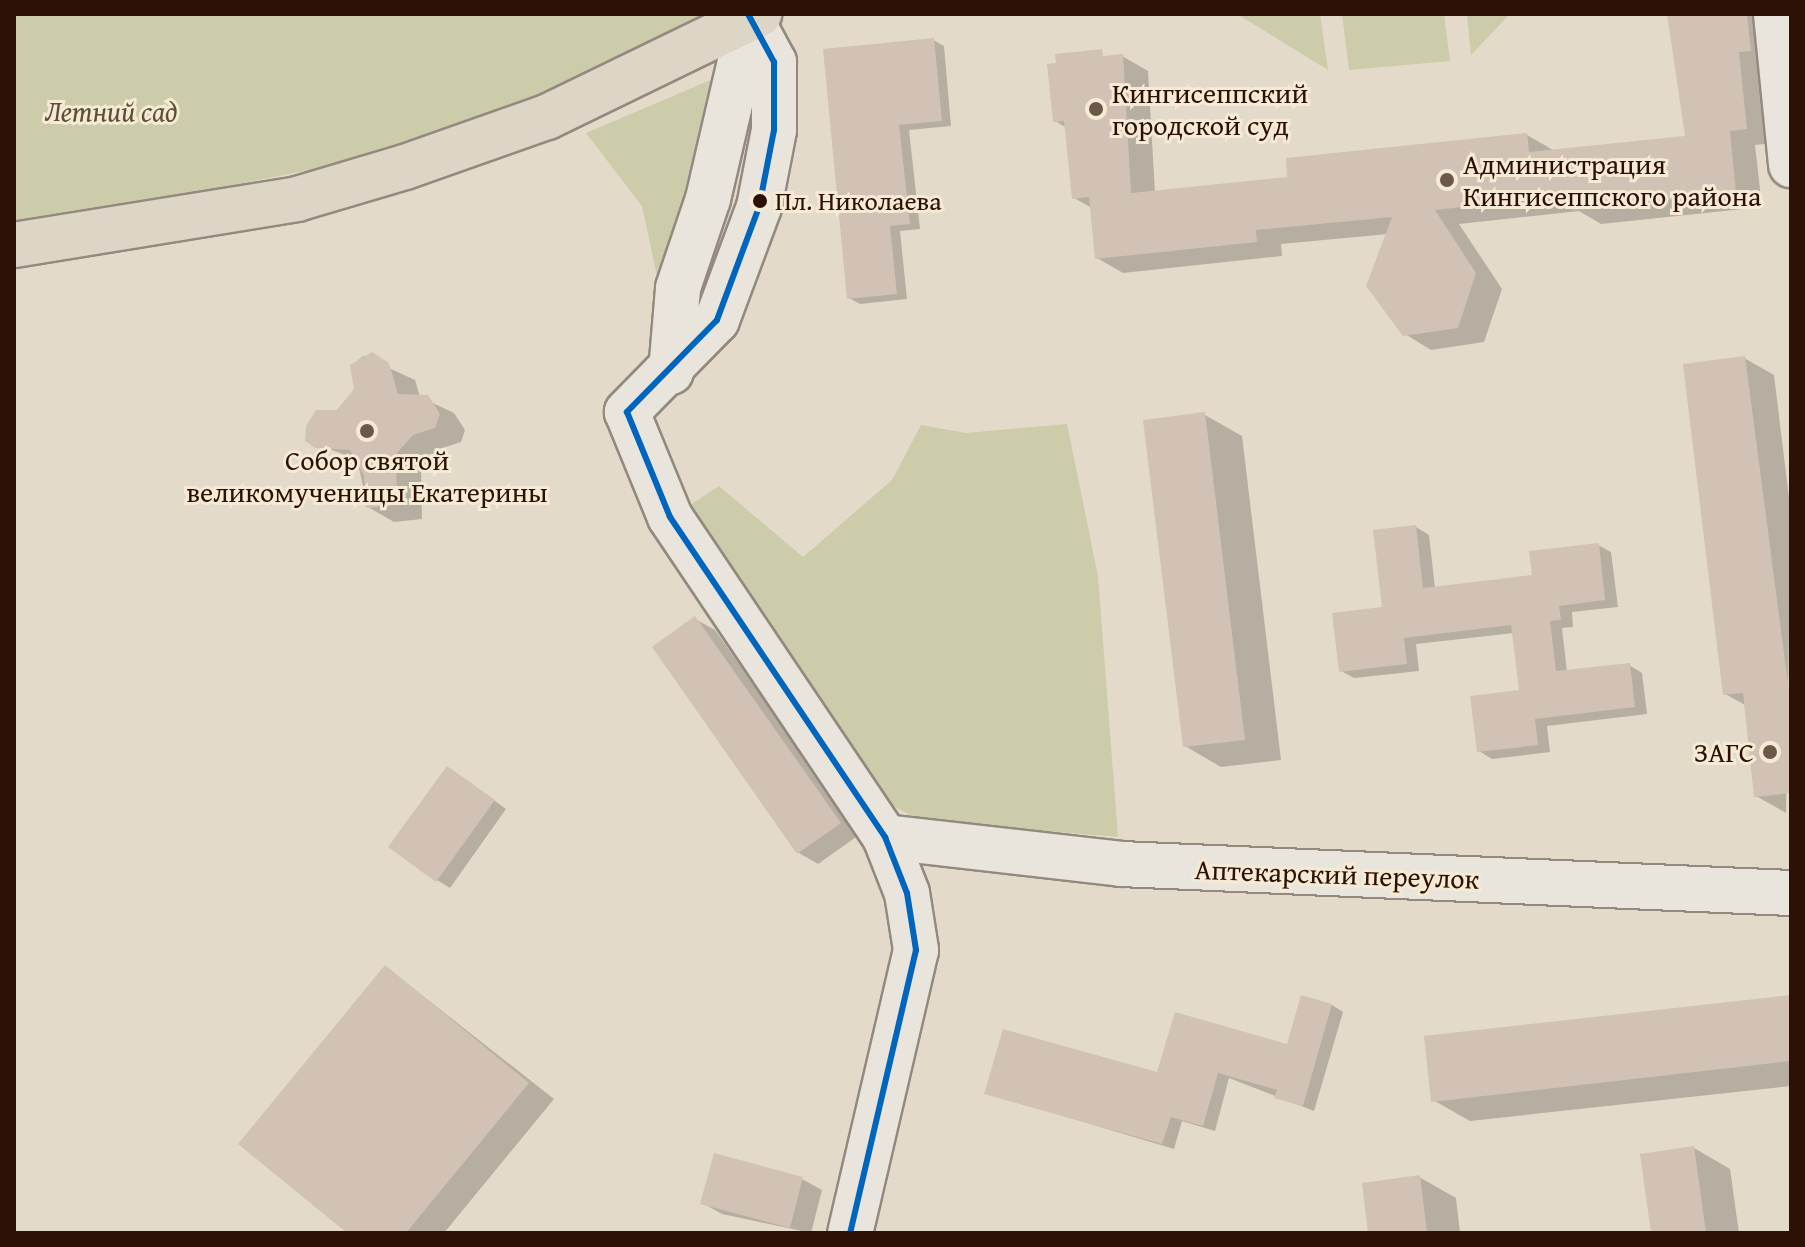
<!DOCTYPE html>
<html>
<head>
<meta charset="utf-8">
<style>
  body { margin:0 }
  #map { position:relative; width:1805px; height:1247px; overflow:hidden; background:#e4dac9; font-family:"Gentium Book Plus",serif }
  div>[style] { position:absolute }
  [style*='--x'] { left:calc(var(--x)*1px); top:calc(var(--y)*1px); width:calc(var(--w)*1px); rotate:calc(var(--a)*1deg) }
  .green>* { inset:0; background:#cca }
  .shadow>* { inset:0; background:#0003 }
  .building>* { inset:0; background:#d2c1b5 }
  .roads { filter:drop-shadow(2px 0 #93897f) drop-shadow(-2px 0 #93897f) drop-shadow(0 2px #93897f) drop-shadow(0 -2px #93897f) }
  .minor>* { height:44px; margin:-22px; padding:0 22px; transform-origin:22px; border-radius:22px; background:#e9e4dc }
  .major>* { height:44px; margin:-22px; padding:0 22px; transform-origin:22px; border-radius:22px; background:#ddd5c6 }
  .bus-1>* { height:6px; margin:-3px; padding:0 3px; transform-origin:3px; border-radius:3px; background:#0065bd }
  .dots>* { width:22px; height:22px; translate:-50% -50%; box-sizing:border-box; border:4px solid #f5ead4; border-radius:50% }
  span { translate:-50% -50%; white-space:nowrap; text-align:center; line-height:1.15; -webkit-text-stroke:6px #f5ead4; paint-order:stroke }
  .bus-label { font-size:26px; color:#2d1106 }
  .left { translate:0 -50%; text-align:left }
  .poi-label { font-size:28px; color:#2d1106 }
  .right { translate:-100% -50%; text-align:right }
  .park-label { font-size:28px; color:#5e4f37; font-style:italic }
  .street-label { font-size:28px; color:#2d1106 }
  .frame { position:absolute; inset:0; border:16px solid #2d1106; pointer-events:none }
</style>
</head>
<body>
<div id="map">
  <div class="green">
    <i style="clip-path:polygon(14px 14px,748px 14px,519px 128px,14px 229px)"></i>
    <i style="clip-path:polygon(1237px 14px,1320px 14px,1328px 70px)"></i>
    <i style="clip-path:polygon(1342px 14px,1444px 14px,1450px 61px,1349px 70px)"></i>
    <i style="clip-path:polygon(1467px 14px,1510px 14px,1471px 55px)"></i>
    <i style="clip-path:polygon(713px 79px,689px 198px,660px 290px,642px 206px,586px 133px)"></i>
    <i style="clip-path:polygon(1067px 424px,1098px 576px,1118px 837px,920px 820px,893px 806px,684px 509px,719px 486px,803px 557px,892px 480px,921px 425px,966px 433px)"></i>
  </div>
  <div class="shadow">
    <i style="clip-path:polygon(1670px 14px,1771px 14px,1772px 143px,1755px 145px,1762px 207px,1601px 224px,1579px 211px,1459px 224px,1502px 289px,1484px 342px,1431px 350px,1405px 334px,1388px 234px,1281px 244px,1282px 256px,1123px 273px,1097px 258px,1092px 208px,1074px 198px,1067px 128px,1055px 121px,1057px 56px,1122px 56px,1148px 71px,1155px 193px,1289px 178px,1527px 135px,1553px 150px,1687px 137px)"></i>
    <i style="clip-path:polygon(933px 40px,944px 46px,951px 126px,909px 130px,920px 229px,900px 231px,907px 299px,860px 304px,849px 298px,825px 51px)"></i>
    <i style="clip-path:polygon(363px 356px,415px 380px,420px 397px,454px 413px,465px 430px,461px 442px,439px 449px,421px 470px,422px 519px,394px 522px,368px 507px,357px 460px,308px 440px,356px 390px,352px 366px)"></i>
    <i style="clip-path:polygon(1744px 358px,1774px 375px,1791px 514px,1786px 813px,1756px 796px,1747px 706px,1725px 694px)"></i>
    <i style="clip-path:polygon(1205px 415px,1242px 436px,1281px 760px,1221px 767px,1185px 746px)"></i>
    <i style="clip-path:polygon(1416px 527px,1429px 535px,1435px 588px,1534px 577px,1598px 545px,1611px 552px,1618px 607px,1572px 612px,1573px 627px,1562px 628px,1567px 672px,1629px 665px,1642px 673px,1647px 714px,1547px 726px,1550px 752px,1492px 759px,1479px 751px,1521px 692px,1514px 633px,1416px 644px,1419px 671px,1354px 678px,1341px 671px,1384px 609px)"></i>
    <i style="clip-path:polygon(695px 619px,715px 630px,859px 835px,818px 864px,799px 853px)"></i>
    <i style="clip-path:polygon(461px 776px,506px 809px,450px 888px,437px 880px)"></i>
    <i style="clip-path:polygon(386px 967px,554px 1099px,444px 1233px,350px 1233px)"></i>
    <i style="clip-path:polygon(1791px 997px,1791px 1086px,1470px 1121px,1433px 1100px)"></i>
    <i style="clip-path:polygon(1332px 1005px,1343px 1012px,1314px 1111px,1229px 1078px,1215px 1131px,1182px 1121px,1174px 1149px,987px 1093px,1159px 1075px,1288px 1046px)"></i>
    <i style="clip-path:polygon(1694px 1148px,1730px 1169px,1739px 1233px,1653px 1233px)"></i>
    <i style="clip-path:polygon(1419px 1177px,1456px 1198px,1460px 1233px,1370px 1233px)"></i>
    <i style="clip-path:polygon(802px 1179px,822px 1190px,811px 1233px,722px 1214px,702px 1203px)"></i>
  </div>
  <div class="building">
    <i style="clip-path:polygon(1667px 14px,1747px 14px,1751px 51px,1739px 52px,1747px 129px,1730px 131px,1736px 193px,1573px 210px,1571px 195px,1435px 210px,1476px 273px,1458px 328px,1403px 336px,1366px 286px,1392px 217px,1256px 230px,1257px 242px,1095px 259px,1089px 197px,1072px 199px,1064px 121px,1053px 122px,1047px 64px,1056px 63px,1055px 54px,1102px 49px,1103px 56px,1123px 54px,1131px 193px,1287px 177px,1286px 158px,1527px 133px,1529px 152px,1685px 136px)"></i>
    <i style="clip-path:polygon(934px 38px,942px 121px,899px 125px,910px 224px,890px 226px,897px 294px,847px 299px,823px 49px)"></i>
    <i style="clip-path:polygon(372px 352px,389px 363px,398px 394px,428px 395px,440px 414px,435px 428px,413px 435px,396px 454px,397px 505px,366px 508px,364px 476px,350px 450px,315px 448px,305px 441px,306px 426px,316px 410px,337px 410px,354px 389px,350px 365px)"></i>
    <i style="clip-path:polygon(1745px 356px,1791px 706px,1791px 793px,1754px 797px,1743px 693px,1723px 695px,1683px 364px)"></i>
    <i style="clip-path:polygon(1205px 412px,1245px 740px,1183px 747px,1143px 420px)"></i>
    <i style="clip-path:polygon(1416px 525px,1423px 588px,1532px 575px,1529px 551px,1599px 543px,1605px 600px,1559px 606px,1561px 620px,1550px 621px,1556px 671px,1630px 663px,1635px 707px,1535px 719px,1538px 745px,1477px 752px,1470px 696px,1519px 690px,1511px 625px,1404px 638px,1407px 664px,1339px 672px,1332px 613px,1382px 607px,1373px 530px)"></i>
    <i style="clip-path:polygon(695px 616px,841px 823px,797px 854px,652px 647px)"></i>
    <i style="clip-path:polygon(447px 766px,495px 800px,436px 882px,388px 847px)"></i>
    <i style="clip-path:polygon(385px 965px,529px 1083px,406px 1233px,347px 1233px,238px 1144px)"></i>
    <i style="clip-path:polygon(1301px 995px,1332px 1004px,1303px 1106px,1274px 1098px,1277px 1090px,1218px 1073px,1203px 1126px,1171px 1117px,1162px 1144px,984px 1094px,1003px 1029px,1157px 1072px,1175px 1012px,1287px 1044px)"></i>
    <i style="clip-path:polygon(1791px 995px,1791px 1061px,1431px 1102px,1424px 1036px)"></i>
    <i style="clip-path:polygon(1694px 1146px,1706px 1233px,1651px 1233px,1640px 1154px)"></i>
    <i style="clip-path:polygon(714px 1153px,803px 1177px,790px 1228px,700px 1204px)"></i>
    <i style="clip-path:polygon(1420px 1175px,1427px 1233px,1368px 1233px,1362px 1183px)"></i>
  </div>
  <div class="roads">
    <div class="minor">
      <i style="--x:748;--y:14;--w:55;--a:61.6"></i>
      <i style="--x:774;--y:62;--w:68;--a:90"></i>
      <i style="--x:774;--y:130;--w:78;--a:101"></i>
      <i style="--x:759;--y:207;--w:121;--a:110.4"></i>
      <i style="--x:717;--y:320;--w:129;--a:134.4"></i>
      <i style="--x:627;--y:412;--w:113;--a:67.7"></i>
      <i style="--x:670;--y:517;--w:386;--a:56.1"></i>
      <i style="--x:885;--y:837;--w:60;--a:68.6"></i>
      <i style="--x:907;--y:893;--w:58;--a:81"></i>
      <i style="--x:916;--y:950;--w:291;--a:103.1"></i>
      <i style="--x:1776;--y:14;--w:152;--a:84.3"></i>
      <i style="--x:671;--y:372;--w:84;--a:-85.2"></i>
      <i style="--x:678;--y:288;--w:94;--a:-71.4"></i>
      <i style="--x:708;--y:199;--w:185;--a:-76.9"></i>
      <i style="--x:885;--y:837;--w:238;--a:6.5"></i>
      <i style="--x:1121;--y:864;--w:671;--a:2.48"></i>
    </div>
    <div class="major">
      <i style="--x:14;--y:245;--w:287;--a:-9.2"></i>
      <i style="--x:297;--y:199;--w:113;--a:-16.5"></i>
      <i style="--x:405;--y:167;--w:151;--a:-19.4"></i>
      <i style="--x:547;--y:117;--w:236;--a:-25.9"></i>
    </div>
  </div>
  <div class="bus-1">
    <i style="--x:748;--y:14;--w:55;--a:61.6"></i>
    <i style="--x:774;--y:62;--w:68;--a:90"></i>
    <i style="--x:774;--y:130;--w:78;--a:101"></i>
    <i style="--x:759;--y:207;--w:121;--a:110.4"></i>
    <i style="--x:717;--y:320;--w:129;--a:134.4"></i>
    <i style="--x:627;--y:412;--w:113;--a:67.7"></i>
    <i style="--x:670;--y:517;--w:386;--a:56.1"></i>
    <i style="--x:885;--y:837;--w:60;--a:68.6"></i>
    <i style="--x:907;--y:893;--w:58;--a:81"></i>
    <i style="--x:916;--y:950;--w:291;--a:103.1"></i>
  </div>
  <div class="dots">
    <i style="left:1096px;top:109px;background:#6d574a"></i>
    <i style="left:1447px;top:180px;background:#6d574a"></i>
    <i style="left:760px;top:201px;background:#2d1106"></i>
    <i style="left:367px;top:431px;background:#6d574a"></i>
    <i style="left:1770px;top:752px;background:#6d574a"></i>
  </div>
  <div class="bus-label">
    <span class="left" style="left:775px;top:201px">Пл. Николаева</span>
  </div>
  <div class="poi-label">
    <span class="left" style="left:1112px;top:109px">Кингисеппский<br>городской суд</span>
    <span class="left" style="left:1463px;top:180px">Администрация<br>Кингисеппского района</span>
    <span style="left:367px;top:476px">Собор святой<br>великомученицы Екатерины</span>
    <span class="right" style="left:1754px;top:752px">ЗАГС</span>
  </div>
  <div class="park-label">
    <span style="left:111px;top:111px">Летний сад</span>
  </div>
  <div class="street-label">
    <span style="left:1337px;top:874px;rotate:2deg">Аптекарский переулок</span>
  </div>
  <div class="frame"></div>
</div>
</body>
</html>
